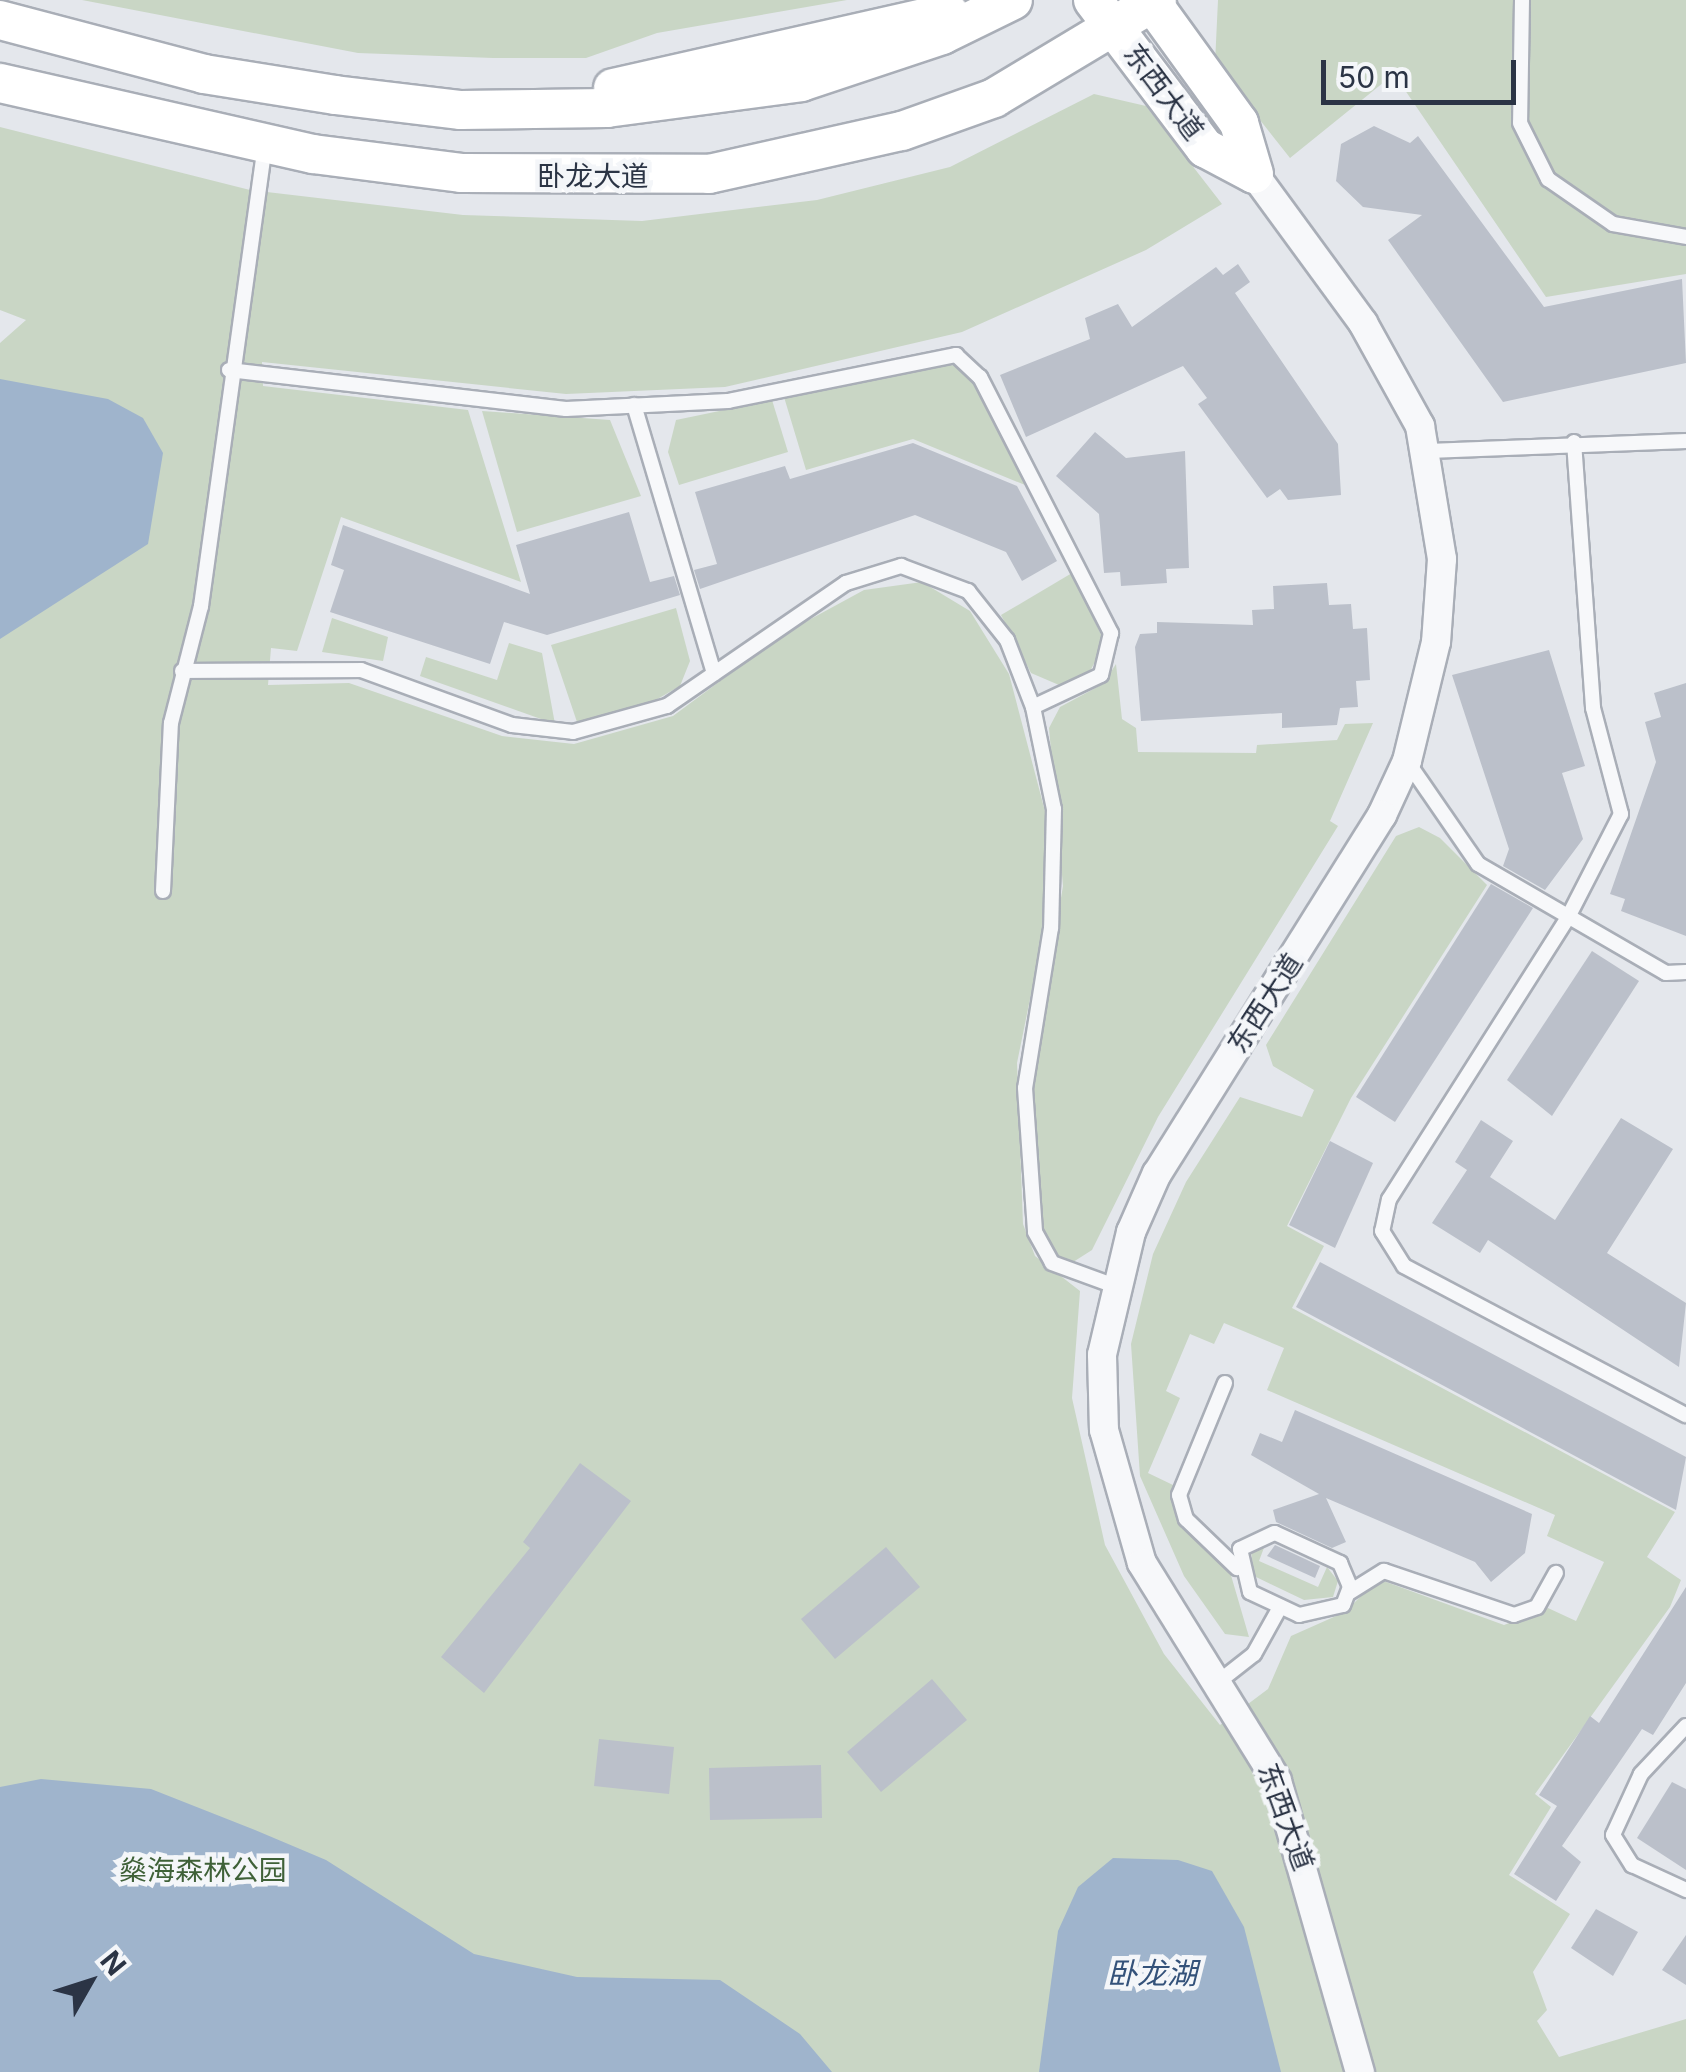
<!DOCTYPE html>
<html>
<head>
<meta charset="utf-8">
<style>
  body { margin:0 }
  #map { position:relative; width:1686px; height:2072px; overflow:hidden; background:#e4e7ec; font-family:Inter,"Noto Sans SC",sans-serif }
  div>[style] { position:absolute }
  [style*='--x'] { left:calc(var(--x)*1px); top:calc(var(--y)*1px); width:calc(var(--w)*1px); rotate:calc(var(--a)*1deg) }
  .green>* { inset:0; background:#c9d6c5 }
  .water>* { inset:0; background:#9fb4cc }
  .building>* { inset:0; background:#bbc0ca }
  .roads { filter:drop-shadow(2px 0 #a9aeb7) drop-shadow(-2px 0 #a9aeb7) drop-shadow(0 2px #a9aeb7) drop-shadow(0 -2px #a9aeb7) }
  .lane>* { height:14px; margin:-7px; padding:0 7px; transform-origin:7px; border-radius:7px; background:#f7f8fa }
  .street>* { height:28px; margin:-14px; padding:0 14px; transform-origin:14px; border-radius:14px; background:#f7f8fa }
  .secondary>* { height:38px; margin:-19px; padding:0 19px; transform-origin:19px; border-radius:19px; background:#fff }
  span { translate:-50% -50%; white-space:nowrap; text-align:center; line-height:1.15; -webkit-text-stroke:9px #f4f6f9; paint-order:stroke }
  .street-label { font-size:28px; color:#2b3445 }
  .park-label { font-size:28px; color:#3f6138 }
  .water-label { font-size:30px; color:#34527a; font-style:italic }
  .north { position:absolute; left:40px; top:1932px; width:100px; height:100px; -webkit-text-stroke:8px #f4f6f9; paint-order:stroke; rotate:51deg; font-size:28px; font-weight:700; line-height:40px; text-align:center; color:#2b3445 }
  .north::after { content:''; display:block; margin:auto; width:35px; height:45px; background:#2b3445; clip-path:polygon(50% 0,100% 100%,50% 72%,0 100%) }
  .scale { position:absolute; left:1321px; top:60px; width:195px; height:45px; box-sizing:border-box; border:5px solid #2b3445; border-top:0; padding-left:12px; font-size:30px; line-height:35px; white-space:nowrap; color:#2b3445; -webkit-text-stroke:8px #f4f6f9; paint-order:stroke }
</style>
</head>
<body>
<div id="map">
  <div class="green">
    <i style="clip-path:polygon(82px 0,847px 0,657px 33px,586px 58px,493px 58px,358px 53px)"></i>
    <i style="clip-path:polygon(1218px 0,1686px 0,1686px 274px,1546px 297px,1394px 74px,1290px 158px,1215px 63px)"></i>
    <i style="clip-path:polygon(1094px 94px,1146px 106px,1222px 204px,1146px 250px,962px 332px,725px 387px,566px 394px,262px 362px,263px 386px,468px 410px,521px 582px,341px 517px,297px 651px,271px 648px,268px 685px,349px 683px,502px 736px,574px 744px,673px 716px,785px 633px,864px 590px,922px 582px,970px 611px,1009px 674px,1047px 819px,1041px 945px,1017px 1063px,1023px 1224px,1035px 1256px,1080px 1291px,1072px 1398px,1105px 1545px,1164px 1654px,1220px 1725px,1268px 1689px,1291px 1636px,1345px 1612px,1378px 1579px,1504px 1625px,1548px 1608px,1576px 1621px,1604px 1562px,1547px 1536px,1555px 1515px,1267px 1390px,1284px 1348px,1224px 1323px,1214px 1344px,1190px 1334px,1166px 1391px,1180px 1398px,1148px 1473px,1173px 1485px,1184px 1529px,1228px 1565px,1249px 1637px,1225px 1634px,1184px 1576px,1140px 1476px,1131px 1344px,1153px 1254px,1186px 1182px,1240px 1097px,1302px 1117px,1314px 1090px,1273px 1066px,1266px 1045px,1396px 836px,1419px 827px,1440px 838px,1487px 885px,1351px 1098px,1287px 1226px,1324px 1246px,1292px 1308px,1675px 1512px,1647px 1557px,1681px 1580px,1670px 1607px,1535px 1794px,1551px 1807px,1509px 1875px,1570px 1914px,1533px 1972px,1547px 2010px,1537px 2021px,1559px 2057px,1686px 2019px,1686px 2072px,0 2072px,0 343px,26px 320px,0 310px,0 127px,250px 190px,463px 215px,642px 221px,817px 200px,950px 167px)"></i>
    <i style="clip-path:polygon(931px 363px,960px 366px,972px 380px,1025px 485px,913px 439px,806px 470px,784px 397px)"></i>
    <i style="clip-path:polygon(772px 400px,788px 452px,679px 485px,668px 452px,676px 420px)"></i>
    <i style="clip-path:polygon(482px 411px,610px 420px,641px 496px,517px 532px)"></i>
    <i style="clip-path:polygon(1072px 573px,1105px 643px,1089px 673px,1059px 685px,1031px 673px,1001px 615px)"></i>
    <i style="clip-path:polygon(676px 608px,690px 661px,680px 686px,647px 705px,577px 722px,551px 645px)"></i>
    <i style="clip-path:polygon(332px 618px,388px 637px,383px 661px,322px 652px)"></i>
    <i style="clip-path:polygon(509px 643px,542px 653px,555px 724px,420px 676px,426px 657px,497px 680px)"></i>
    <i style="clip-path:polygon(1116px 664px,1122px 719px,1136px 728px,1138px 752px,1256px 753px,1257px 745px,1337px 740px,1345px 724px,1373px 723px,1330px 821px,1338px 826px,1158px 1117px,1092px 1250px,1070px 1264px,1048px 1248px,1034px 1182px,1034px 1059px,1063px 886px,1049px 728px,1060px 707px,1103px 684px)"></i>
    <i style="clip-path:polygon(1265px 1545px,1259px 1561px,1318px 1587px,1327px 1567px,1338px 1581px,1333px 1597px,1304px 1600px,1254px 1576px,1251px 1551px)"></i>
  </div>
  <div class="water">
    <i style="clip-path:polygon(0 379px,108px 399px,143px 418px,163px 453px,148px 544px,0 639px)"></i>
    <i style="clip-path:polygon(41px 1779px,151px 1789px,255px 1830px,326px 1860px,474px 1954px,577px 1977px,720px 1980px,800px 2034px,832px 2072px,0 2072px,0 1787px)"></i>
    <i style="clip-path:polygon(1113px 1858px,1178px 1860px,1212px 1871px,1244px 1927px,1281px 2072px,1039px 2072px,1058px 1931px,1078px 1887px)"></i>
  </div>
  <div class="building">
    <i style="clip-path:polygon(1374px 126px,1410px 143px,1418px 136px,1544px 307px,1682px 279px,1686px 363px,1503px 402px,1388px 240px,1422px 215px,1363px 207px,1336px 181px,1341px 144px)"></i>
    <i style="clip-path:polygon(1238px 264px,1250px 282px,1235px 293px,1338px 444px,1341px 495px,1288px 500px,1280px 489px,1267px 498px,1198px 404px,1207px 398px,1183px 366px,1026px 437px,1000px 375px,1090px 339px,1085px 318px,1118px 304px,1132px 327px,1216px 267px,1223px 275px)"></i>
    <i style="clip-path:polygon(1095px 432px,1126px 458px,1185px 451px,1189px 568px,1166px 569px,1167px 583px,1121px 586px,1120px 572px,1104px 573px,1099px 514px,1056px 476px)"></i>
    <i style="clip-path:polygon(913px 443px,1017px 486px,1057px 561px,1022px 581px,1006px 552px,915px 515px,700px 589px,694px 570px,717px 564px,695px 492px,785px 466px,790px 479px)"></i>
    <i style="clip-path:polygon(629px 512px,650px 582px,674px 576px,680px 595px,547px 635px,504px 622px,490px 664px,330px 612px,344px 570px,331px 565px,343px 525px,530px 594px,516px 545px)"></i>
    <i style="clip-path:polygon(1327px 583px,1329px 605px,1351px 604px,1353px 629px,1367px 628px,1370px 680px,1356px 681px,1358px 707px,1340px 708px,1337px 725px,1282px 728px,1282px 713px,1141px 721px,1135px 647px,1140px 634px,1157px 633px,1157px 622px,1253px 625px,1252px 610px,1274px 609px,1273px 586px)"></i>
    <i style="clip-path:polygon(1549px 650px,1585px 766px,1562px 773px,1583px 839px,1545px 890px,1503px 866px,1509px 849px,1452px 675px)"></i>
    <i style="clip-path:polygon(1686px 683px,1686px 936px,1621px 911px,1625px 899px,1610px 894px,1656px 762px,1645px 722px,1661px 717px,1654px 693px)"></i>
    <i style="clip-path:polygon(1491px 884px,1533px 908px,1395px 1122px,1356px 1097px)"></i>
    <i style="clip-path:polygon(1592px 951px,1639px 981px,1552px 1116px,1507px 1080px)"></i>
    <i style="clip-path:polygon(1621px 1118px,1673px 1149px,1607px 1253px,1686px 1303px,1679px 1367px,1488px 1240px,1480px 1253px,1432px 1223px,1467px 1170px,1455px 1162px,1481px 1120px,1513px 1141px,1490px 1177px,1555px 1220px)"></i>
    <i style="clip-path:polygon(1330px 1141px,1373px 1163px,1335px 1248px,1289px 1225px)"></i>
    <i style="clip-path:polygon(1320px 1262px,1686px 1457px,1676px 1510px,1296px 1307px)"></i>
    <i style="clip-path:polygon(1295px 1410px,1532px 1514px,1525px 1553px,1491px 1582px,1475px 1562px,1326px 1498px,1346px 1542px,1332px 1548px,1276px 1522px,1273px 1510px,1319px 1494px,1251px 1455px,1260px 1433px,1282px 1442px)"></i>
    <i style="clip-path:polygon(580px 1463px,631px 1501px,484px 1693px,441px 1657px,530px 1548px,523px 1542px)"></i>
    <i style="clip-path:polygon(1275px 1545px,1320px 1566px,1315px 1578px,1267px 1556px)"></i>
    <i style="clip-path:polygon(886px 1547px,920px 1587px,835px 1659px,801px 1619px)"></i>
    <i style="clip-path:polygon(1686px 1587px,1686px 1683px,1653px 1735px,1642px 1729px,1562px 1846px,1581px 1862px,1556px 1901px,1514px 1874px,1557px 1806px,1539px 1795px,1590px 1716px,1599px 1723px)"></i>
    <i style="clip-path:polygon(932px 1679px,967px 1720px,881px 1792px,847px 1752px)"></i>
    <i style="clip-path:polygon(599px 1739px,674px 1747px,669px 1794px,594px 1786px)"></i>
    <i style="clip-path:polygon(821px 1765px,822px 1818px,710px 1820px,709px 1768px)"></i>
    <i style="clip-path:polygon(1672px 1782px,1686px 1789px,1686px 1870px,1637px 1838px)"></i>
    <i style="clip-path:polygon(1596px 1909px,1638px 1932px,1613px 1976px,1571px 1948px)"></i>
    <i style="clip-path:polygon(1686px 1935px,1686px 1985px,1662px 1970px)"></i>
  </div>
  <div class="roads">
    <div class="lane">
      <i style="--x:1522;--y:0;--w:123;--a:90.9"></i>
      <i style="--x:1520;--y:123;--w:63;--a:63.4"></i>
      <i style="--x:1548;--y:179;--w:79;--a:34.7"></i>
      <i style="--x:1613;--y:224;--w:74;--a:10.1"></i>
      <i style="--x:229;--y:370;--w:339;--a:6.6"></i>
      <i style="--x:566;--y:409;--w:162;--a:-2.8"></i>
      <i style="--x:728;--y:401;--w:233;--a:-11.4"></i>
      <i style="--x:956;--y:355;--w:33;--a:43"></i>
      <i style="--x:980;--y:377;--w:288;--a:62.9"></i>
      <i style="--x:1111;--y:633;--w:43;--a:103.4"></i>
      <i style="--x:1101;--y:675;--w:75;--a:154.8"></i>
      <i style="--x:634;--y:405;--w:280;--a:73.4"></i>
      <i style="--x:1574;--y:442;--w:267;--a:85.9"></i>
      <i style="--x:1593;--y:708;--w:110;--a:75.2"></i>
      <i style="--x:1621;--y:814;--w:118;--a:117.2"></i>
      <i style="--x:1567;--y:919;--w:332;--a:122.4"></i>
      <i style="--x:1389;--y:1199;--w:33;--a:102"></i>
      <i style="--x:1382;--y:1231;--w:41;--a:57.8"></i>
      <i style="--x:1404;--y:1266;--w:319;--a:27.9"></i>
      <i style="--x:1429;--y:451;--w:257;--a:-2.2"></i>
      <i style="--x:182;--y:671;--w:179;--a:-0.3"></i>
      <i style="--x:361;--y:670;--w:161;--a:20"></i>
      <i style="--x:512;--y:725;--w:61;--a:6.5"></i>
      <i style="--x:573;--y:732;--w:98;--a:-15.5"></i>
      <i style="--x:667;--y:706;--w:217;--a:-34.5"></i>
      <i style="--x:846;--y:583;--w:58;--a:-17.2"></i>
      <i style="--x:901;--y:566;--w:72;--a:20.5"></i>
      <i style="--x:968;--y:591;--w:63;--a:51.5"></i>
      <i style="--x:1007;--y:640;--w:72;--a:68.8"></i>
      <i style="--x:1033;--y:707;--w:104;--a:78.4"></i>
      <i style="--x:1054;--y:809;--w:119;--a:91.4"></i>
      <i style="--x:1051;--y:928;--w:162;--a:99.2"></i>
      <i style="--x:1025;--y:1088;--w:144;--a:86"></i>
      <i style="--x:1035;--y:1232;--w:35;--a:61"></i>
      <i style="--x:1052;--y:1263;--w:64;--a:20.1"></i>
      <i style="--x:1407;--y:761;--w:125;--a:55.4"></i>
      <i style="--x:1478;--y:864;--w:217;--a:30.1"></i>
      <i style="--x:1666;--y:973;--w:20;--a:-3"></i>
      <i style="--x:163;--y:891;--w:168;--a:-87.3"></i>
      <i style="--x:171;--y:723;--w:121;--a:-75.6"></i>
      <i style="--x:201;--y:606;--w:463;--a:-82.1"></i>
      <i style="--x:1225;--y:1383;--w:121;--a:112.3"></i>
      <i style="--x:1179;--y:1495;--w:25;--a:74"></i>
      <i style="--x:1186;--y:1519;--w:71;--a:43.9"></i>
      <i style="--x:1275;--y:1533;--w:72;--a:24.8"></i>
      <i style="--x:1340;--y:1563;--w:26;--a:67"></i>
      <i style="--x:1350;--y:1587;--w:19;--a:111"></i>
      <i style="--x:1343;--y:1605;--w:45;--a:167.2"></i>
      <i style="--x:1299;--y:1615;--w:54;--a:-154.9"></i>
      <i style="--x:1250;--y:1592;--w:44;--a:-103.1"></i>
      <i style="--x:1240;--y:1549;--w:38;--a:-25"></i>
      <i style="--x:1350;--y:1592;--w:40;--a:-32"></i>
      <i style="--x:1384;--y:1571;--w:137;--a:18.7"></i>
      <i style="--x:1514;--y:1615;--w:24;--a:-19"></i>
      <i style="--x:1537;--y:1607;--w:39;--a:-61"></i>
      <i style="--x:1217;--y:1683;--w:47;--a:-38.1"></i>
      <i style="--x:1254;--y:1654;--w:54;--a:-61"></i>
      <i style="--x:1686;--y:1726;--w:66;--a:133.2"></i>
      <i style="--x:1641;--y:1774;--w:67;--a:114.7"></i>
      <i style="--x:1613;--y:1835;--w:36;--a:58"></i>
      <i style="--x:1632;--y:1865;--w:60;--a:24.8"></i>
    </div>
    <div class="street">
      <i style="--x:1254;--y:174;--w:185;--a:53.8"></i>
      <i style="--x:1363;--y:323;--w:118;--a:61"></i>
      <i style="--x:1420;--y:426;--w:135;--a:80.6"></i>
      <i style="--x:1442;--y:559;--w:83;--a:94.1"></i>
      <i style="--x:1436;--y:642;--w:122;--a:103.7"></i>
      <i style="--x:1407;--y:761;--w:60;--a:114.8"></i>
      <i style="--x:1382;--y:815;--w:423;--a:122.1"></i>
      <i style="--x:1157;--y:1173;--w:64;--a:113.8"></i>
      <i style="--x:1131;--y:1232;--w:126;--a:103.3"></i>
      <i style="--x:1102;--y:1355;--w:75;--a:88.5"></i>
      <i style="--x:1104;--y:1430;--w:138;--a:74.1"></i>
      <i style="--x:1142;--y:1563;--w:256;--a:58.2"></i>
      <i style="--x:1277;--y:1781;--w:303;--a:74.1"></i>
    </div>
    <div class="secondary">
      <i style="--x:1093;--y:0;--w:186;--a:52.9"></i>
      <i style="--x:1205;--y:148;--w:55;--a:28"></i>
      <i style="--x:1150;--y:0;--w:152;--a:54.1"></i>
      <i style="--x:1239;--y:123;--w:53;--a:73.6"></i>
      <i style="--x:0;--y:20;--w:211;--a:14.8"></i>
      <i style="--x:204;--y:74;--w:133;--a:9.1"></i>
      <i style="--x:335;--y:95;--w:127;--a:6.8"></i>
      <i style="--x:461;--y:110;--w:146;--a:-0.8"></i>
      <i style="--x:607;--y:108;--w:196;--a:-7.6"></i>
      <i style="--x:801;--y:82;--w:149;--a:-18.4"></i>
      <i style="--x:942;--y:35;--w:79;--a:-26.2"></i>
      <i style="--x:0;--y:83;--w:321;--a:12.8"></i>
      <i style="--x:313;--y:154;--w:149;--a:7.3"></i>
      <i style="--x:461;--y:173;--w:248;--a:0.2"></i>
      <i style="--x:709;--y:174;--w:198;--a:-12.6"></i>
      <i style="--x:902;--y:131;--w:98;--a:-19.7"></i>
      <i style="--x:994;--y:98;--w:190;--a:-31"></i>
      <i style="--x:613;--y:88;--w:344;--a:-12.7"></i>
    </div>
  </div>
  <div class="street-label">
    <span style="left:1164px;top:92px;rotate:53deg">东西大道</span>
    <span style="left:593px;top:176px">卧龙大道</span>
    <span style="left:1265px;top:1003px;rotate:-57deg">东西大道</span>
    <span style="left:1286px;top:1817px;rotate:70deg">东西大道</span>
  </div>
  <div class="park-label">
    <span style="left:203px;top:1870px">燊海森林公园</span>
  </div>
  <div class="water-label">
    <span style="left:1152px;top:1973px">卧龙湖</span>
  </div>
  <div class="north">N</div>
  <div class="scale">50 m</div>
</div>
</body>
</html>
